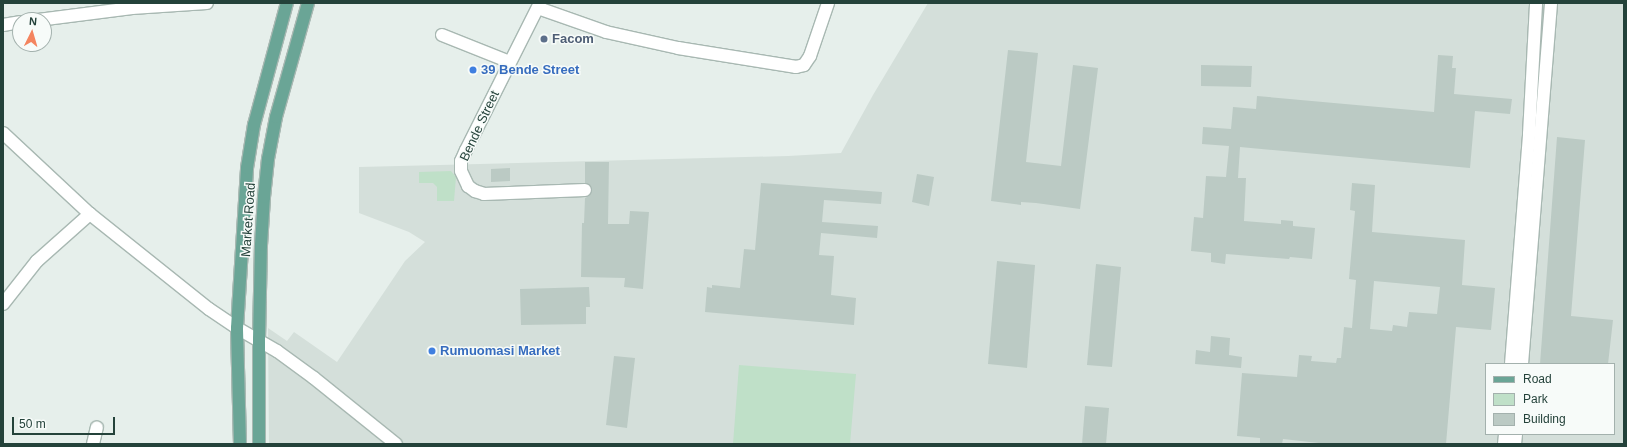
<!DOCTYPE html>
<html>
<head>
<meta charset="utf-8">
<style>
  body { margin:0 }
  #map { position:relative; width:1627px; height:447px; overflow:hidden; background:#e6efeb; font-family:Arial,sans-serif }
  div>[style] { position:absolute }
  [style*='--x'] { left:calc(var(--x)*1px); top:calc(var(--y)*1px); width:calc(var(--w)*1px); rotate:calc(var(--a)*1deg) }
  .built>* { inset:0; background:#d4dfda }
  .green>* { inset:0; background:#bfe0c8 }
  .building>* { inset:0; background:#bbcac4 }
  .roads { filter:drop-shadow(1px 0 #a8b8b2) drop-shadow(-1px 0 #a8b8b2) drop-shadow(0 1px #a8b8b2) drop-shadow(0 -1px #a8b8b2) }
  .street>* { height:12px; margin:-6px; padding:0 6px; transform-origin:6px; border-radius:6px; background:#fff }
  .primary>* { height:12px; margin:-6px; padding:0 6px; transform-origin:6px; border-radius:6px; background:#6aa596 }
  .dots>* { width:11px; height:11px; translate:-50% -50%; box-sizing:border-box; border:2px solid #f7fbf9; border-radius:50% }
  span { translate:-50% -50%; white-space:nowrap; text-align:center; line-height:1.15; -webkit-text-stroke:3px #f7fbf9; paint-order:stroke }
  .service-label { font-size:13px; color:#4e5e75; font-weight:700 }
  .left { translate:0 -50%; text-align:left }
  .shop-label { font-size:13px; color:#366cbe; font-weight:700 }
  .street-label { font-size:13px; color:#24423a }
  .frame { position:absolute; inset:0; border:4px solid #24423a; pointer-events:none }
  .legend { position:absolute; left:1485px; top:363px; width:130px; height:72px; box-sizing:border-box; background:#f7fbf9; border:1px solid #a3b1ad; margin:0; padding:5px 7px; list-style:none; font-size:12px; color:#24423a }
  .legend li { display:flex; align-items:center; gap:8px; height:20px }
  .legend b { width:20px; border:1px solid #a3b1ad }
  .north { position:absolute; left:12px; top:12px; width:40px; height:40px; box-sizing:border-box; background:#f7fbf9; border:1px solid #a3b1ad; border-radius:50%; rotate:5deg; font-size:11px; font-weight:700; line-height:16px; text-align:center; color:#24423a }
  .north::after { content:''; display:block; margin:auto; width:14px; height:18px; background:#f4845f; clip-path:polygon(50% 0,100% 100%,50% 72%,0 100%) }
  .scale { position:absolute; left:12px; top:417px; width:103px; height:18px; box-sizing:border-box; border:2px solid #24423a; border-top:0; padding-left:5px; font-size:12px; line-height:14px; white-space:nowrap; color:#24423a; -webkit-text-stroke:3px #f7fbf9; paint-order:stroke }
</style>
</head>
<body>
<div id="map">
  <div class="built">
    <i style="clip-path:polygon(evenodd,928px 3px,1624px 3px,1624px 444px,269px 444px,268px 328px,287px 341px,294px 332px,337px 362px,405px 261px,425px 242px,409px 232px,359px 213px,359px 167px,788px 156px,841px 153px,873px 95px,928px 3px,1486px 364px,1614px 364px,1614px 434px,1486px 434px,1486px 364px)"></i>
  </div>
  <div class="green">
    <i style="clip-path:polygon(451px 171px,456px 177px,454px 201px,437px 201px,437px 187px,433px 183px,419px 183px,419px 172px)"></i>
    <i style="clip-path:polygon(739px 365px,856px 374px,850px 444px,733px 444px)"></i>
  </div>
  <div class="building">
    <i style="clip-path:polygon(1008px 50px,1038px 53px,1026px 162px,1061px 166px,1073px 65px,1098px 68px,1080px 209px,1036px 203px,1021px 202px,1021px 205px,991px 201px)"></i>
    <i style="clip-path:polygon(1438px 55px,1453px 56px,1452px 68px,1456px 68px,1454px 94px,1512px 99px,1510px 114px,1475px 111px,1470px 168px,1240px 147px,1238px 178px,1246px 178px,1244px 221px,1281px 224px,1281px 220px,1293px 221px,1293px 226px,1315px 228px,1312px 259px,1290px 257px,1289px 259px,1226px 254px,1225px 264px,1211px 262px,1211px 253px,1191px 251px,1194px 217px,1203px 218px,1206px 176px,1226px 177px,1229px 146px,1202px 144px,1203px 127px,1231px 129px,1233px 107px,1256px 109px,1257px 96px,1434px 112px)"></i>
    <i style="clip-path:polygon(1201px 65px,1252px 66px,1251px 87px,1201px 86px)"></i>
    <i style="clip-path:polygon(1557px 137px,1585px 140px,1571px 316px,1613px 320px,1608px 364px,1540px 364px)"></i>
    <i style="clip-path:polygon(585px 162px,609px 162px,608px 224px,629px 224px,630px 211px,649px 212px,643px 289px,624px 287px,625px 278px,581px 277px,582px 223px,584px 223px,585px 198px,589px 196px,592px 190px,591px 186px,585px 183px)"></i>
    <i style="clip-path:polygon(510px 168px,510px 181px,491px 182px,491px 169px)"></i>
    <i style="clip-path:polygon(917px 174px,934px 177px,929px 206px,912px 202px)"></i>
    <i style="clip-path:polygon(761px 183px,882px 192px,881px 204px,824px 200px,822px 222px,878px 226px,877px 238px,821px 233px,819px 255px,834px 256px,831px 295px,856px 298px,854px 325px,705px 312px,707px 287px,712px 288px,712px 285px,740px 288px,744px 249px,755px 250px)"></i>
    <i style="clip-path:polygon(evenodd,1352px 183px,1375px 185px,1372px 232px,1465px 240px,1462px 285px,1495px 288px,1491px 330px,1456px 327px,1446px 444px,1328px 444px,1283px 439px,1282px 444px,1260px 444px,1260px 438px,1237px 436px,1242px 373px,1297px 377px,1299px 355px,1312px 356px,1311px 361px,1336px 363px,1337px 358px,1341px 358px,1344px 327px,1352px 328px,1356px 280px,1349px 279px,1355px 211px,1350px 210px,1352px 183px,1374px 281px,1440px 287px,1437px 314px,1409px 312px,1407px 327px,1393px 325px,1392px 331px,1370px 329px,1374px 281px)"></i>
    <i style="clip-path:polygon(997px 261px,1035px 265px,1027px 368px,988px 364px)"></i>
    <i style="clip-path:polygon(1096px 264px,1121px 267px,1112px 367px,1087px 365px)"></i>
    <i style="clip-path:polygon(589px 287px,590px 307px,586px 307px,586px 324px,521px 325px,520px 289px)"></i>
    <i style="clip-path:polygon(1211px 336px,1230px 338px,1229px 355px,1242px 357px,1241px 368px,1195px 364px,1196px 350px,1210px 352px)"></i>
    <i style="clip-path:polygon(614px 356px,635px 358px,627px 428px,606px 425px)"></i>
    <i style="clip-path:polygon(1085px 406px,1109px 408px,1106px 444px,1082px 444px)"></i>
  </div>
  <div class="roads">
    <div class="street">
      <i style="--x:540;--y:3;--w:165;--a:116.7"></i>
      <i style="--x:466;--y:150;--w:12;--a:114"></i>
      <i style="--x:461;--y:161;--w:10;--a:90"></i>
      <i style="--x:461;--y:171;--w:17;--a:65"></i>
      <i style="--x:468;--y:186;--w:9;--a:36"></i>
      <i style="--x:475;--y:191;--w:9;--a:18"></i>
      <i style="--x:484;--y:194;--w:101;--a:-2.3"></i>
      <i style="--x:538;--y:8;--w:72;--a:19.4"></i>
      <i style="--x:606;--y:32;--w:74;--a:12.5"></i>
      <i style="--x:678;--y:48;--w:120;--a:9.1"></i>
      <i style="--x:796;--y:67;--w:8;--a:-14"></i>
      <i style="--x:804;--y:65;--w:11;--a:-56"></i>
      <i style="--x:810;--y:56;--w:56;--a:-71.2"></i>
      <i style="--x:38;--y:20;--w:95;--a:-7.3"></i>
      <i style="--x:132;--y:8;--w:75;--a:-3.8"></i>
      <i style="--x:3;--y:25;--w:17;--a:-10"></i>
      <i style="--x:442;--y:35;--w:73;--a:21.7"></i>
      <i style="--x:3;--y:133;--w:119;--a:43"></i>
      <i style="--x:90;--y:214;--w:152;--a:38.6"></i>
      <i style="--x:209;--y:309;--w:34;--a:34"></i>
      <i style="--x:237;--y:328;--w:46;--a:29.9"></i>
      <i style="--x:277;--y:351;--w:46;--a:36.1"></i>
      <i style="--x:314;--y:378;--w:105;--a:38.8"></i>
      <i style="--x:3;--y:304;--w:55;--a:-51.7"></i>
      <i style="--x:37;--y:261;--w:71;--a:-41.6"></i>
      <i style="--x:1511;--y:364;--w:231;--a:-85.5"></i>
      <i style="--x:1529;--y:134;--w:131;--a:-86.9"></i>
      <i style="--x:1522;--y:364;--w:362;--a:-85.4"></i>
      <i style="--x:93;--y:444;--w:17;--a:-77"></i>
      <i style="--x:1504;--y:444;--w:10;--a:-84"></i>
      <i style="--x:1515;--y:444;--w:10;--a:-84"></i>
    </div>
    <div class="primary">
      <i style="--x:240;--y:444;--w:116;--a:-91.5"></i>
      <i style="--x:237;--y:328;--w:160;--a:-86.4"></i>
      <i style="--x:247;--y:168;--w:44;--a:-80.8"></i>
      <i style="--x:254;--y:125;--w:126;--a:-74.9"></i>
      <i style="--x:259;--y:444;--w:105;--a:-90"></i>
      <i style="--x:259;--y:339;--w:94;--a:-88.8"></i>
      <i style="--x:261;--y:245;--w:48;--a:-86.4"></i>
      <i style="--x:264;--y:197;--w:38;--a:-84"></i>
      <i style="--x:268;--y:159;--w:43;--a:-79.2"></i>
      <i style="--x:276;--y:117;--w:118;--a:-74.3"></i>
    </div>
  </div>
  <div class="dots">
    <i style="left:544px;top:39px;background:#5c6f8a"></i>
    <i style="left:473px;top:70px;background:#3f7fe0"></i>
    <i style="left:432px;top:351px;background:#3f7fe0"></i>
  </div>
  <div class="service-label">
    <span class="left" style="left:552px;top:39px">Facom</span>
  </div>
  <div class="shop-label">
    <span class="left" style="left:481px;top:70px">39 Bende Street</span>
    <span class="left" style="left:440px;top:351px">Rumuomasi Market</span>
  </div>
  <div class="street-label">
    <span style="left:480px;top:126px;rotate:-65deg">Bende Street</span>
    <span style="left:249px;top:220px;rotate:-86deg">Market Road</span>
  </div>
  <div class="frame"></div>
  <ul class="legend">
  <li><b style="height:5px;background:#6aa596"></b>Road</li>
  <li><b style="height:11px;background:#bfe0c8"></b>Park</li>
  <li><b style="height:11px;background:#bbcac4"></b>Building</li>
  </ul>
  <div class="north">N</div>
  <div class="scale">50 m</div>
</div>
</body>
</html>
